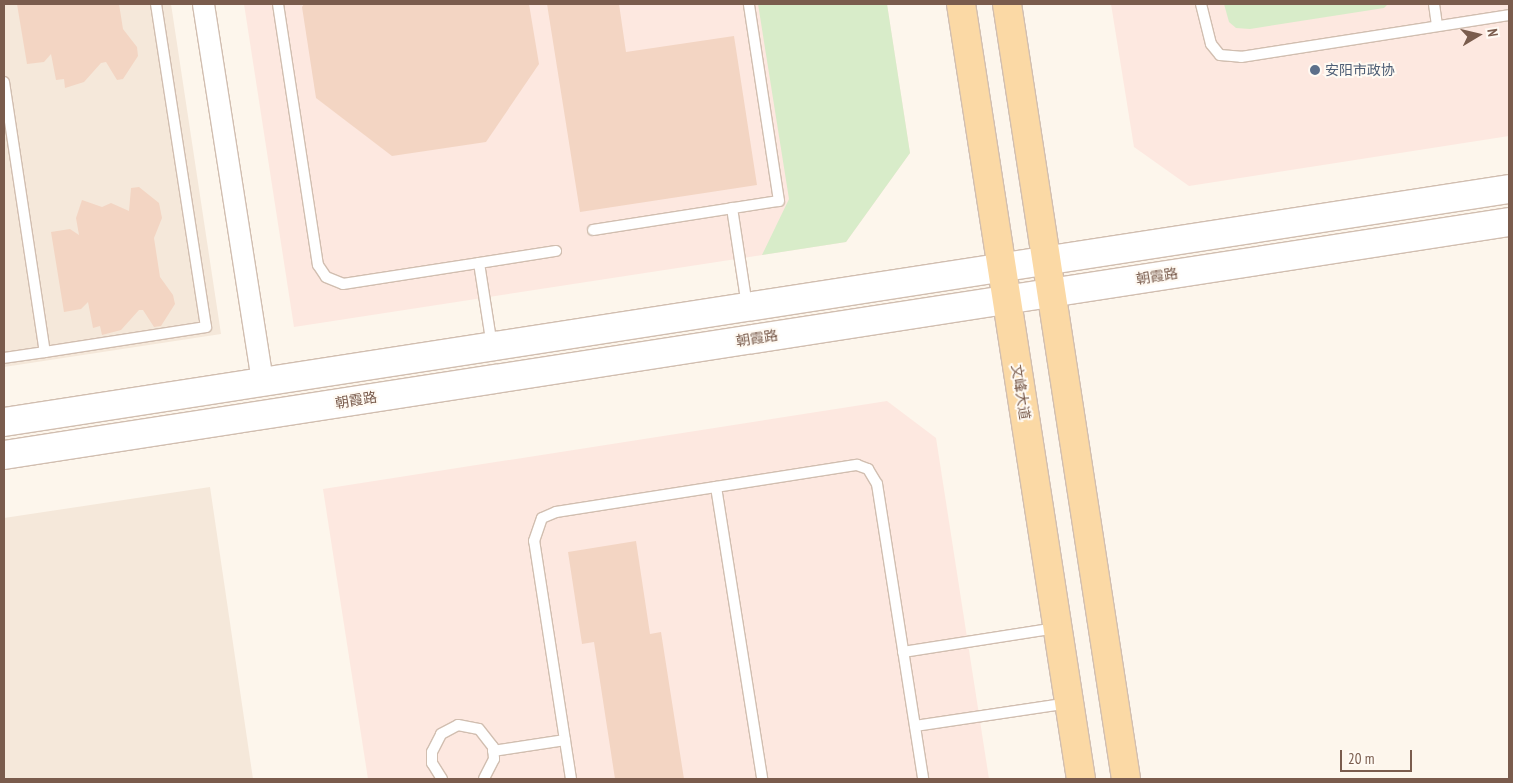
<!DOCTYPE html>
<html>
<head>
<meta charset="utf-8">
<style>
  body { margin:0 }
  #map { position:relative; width:1513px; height:783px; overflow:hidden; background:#fdf6ec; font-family:"PT Sans Narrow","Noto Sans SC",sans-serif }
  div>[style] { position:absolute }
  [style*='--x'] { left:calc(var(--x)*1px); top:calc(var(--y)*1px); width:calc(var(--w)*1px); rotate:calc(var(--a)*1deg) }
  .residential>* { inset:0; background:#f5e8da }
  .commercial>* { inset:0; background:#fde8e0 }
  .green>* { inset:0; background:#d8ecc9 }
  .building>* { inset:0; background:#f3d5c3 }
  .roads { filter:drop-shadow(1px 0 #d1beb0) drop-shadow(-1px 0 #d1beb0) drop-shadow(0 1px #d1beb0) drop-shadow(0 -1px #d1beb0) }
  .lane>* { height:10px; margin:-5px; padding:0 5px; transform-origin:5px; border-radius:5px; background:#fff }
  .street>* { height:21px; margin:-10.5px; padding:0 10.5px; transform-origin:10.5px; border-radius:10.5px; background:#fff }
  .secondary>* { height:28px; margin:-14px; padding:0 14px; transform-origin:14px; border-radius:14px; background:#fff }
  .primary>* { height:28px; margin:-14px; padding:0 14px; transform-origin:14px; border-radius:14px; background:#fbd9a5 }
  .dots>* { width:14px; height:14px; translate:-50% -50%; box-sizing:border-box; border:2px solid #fffaf3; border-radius:50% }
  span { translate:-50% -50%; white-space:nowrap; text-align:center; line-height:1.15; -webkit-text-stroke:4px #fffaf3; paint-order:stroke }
  .service-label { font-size:14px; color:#4e5e75 }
  .left { translate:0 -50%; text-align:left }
  .street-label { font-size:14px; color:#7a5c4d }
  .frame { position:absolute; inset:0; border:5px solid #7a5c4d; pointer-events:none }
  .north { position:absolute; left:1453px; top:10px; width:50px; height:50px; -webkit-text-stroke:4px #fffaf3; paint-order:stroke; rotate:81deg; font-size:14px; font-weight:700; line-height:20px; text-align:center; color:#7a5c4d }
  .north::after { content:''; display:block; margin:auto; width:18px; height:22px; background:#7a5c4d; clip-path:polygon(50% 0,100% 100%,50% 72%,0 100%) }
  .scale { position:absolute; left:1340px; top:750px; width:72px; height:22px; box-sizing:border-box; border:2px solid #7a5c4d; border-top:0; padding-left:6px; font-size:15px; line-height:18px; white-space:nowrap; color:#7a5c4d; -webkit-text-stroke:4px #fffaf3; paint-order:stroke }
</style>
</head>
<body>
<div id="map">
  <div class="residential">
    <i style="clip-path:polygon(4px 4px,171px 4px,221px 334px,4px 367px)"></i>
    <i style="clip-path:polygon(210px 487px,253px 779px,4px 779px,4px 518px)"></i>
  </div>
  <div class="commercial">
    <i style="clip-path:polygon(244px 4px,887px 4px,910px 153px,846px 242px,294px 327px)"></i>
    <i style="clip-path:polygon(1111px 4px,1509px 4px,1509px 136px,1189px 186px,1134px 147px)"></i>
    <i style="clip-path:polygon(887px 401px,936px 438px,989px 779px,368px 779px,323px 489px)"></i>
  </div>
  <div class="green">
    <i style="clip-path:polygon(758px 4px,887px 4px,910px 153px,846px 242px,762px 255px,789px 199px)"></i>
    <i style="clip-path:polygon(1224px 4px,1388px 4px,1384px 8px,1250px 29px,1236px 28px,1229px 22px)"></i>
  </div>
  <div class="building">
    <i style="clip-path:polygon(17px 4px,119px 4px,123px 29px,137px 47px,138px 56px,123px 79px,117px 80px,106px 62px,101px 63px,84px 82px,65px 88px,64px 79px,56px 80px,51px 54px,44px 62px,27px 64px)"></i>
    <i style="clip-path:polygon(304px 4px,529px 4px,539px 64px,486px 142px,392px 156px,316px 98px,302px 7px)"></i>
    <i style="clip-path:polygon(547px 4px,619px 4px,626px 52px,734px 36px,757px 185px,580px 212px)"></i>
    <i style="clip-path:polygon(139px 187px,159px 203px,162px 218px,154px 238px,160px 277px,173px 295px,175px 304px,161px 326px,154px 327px,143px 310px,139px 310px,121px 330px,102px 335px,100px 326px,93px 328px,88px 302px,81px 309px,64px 312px,51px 232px,70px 229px,79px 235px,76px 218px,82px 200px,102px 207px,111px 203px,129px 211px,131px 188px)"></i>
    <i style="clip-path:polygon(636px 541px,650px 634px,661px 632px,684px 779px,615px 779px,594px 642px,582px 644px,568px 552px)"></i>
  </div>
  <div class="roads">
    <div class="lane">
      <i style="--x:278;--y:4;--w:264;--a:81.3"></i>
      <i style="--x:318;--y:265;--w:14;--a:56"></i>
      <i style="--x:326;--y:277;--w:18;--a:22"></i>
      <i style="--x:343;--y:284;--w:138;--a:-8.8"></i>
      <i style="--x:479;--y:263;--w:84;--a:81.1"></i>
      <i style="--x:1201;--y:4;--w:41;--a:76"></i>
      <i style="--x:1211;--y:44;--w:14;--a:51"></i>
      <i style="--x:1220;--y:55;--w:21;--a:5"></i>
      <i style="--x:1241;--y:57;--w:271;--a:-8.9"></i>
      <i style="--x:1434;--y:4;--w:22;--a:82"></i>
      <i style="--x:4;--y:82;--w:273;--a:81.4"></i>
      <i style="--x:45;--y:352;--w:41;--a:171.7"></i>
      <i style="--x:732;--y:208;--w:99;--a:81.3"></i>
      <i style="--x:593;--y:230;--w:188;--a:-8.9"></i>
      <i style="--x:779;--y:201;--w:199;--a:-98.7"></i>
      <i style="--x:479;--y:263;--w:78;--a:-8.9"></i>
      <i style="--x:45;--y:352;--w:163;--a:-8.8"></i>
      <i style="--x:206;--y:327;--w:327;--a:-98.8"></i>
      <i style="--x:716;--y:487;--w:296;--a:81"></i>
      <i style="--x:903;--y:652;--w:155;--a:-8.9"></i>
      <i style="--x:915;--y:726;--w:156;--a:-8.5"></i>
      <i style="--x:493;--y:751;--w:73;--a:-8.7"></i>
      <i style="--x:442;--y:779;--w:19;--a:-122"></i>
      <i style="--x:432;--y:763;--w:11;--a:-90"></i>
      <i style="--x:432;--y:752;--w:20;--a:-63"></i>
      <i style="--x:441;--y:734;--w:19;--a:-28"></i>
      <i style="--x:458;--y:725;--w:21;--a:11"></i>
      <i style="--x:479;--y:729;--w:23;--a:52"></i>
      <i style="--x:493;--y:747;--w:12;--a:85"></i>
      <i style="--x:494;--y:759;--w:22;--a:117"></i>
      <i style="--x:571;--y:779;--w:241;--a:-98.8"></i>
      <i style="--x:534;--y:541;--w:24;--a:-71"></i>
      <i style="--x:542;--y:518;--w:15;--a:-23"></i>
      <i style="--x:556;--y:512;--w:305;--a:-8.9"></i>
      <i style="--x:857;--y:465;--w:12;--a:20"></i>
      <i style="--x:868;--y:469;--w:17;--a:59"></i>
      <i style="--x:877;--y:484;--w:299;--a:81.1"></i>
    </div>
    <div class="street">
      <i style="--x:203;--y:4;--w:383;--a:81.1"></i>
    </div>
    <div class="secondary">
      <i style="--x:4;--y:422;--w:1523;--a:-8.8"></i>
      <i style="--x:4;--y:455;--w:1523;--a:-8.8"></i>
    </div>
    <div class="primary">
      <i style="--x:961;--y:4;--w:784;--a:81.2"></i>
      <i style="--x:1007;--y:4;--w:784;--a:81.27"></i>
    </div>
  </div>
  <div class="dots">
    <i style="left:1315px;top:70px;background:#5c6f8a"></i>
  </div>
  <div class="service-label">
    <span class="left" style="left:1325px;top:70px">安阳市政协</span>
  </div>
  <div class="street-label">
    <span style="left:1157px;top:276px;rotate:-9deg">朝霞路</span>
    <span style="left:757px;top:338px;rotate:-9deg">朝霞路</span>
    <span style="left:1021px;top:392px;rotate:81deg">文峰大道</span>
    <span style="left:356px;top:400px;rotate:-9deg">朝霞路</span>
  </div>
  <div class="frame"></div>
  <div class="north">N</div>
  <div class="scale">20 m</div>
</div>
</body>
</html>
